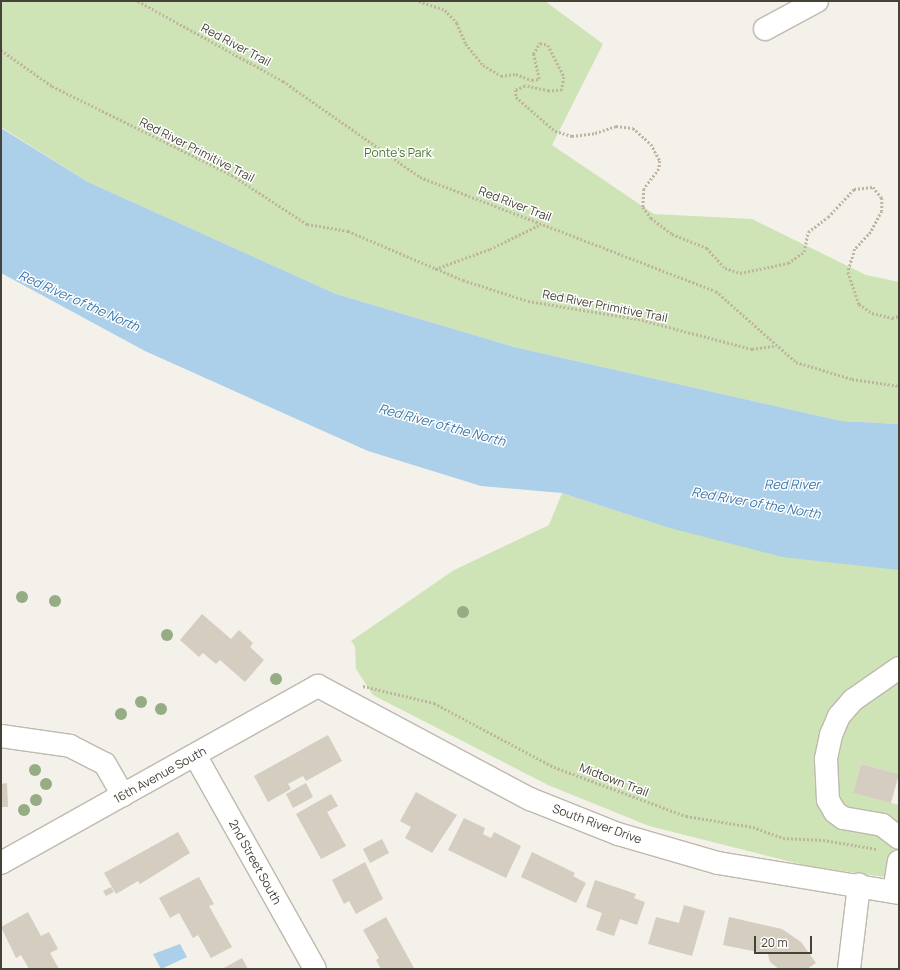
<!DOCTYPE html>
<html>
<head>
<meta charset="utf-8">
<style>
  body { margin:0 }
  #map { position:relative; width:900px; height:970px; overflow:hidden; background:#f3f1ea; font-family:Manrope,sans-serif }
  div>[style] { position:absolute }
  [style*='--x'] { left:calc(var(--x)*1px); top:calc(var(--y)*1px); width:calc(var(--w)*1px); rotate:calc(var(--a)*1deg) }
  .green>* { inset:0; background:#cee4b6 }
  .water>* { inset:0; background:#accfea }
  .building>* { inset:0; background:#d4cdc0 }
  .path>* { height:2.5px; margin-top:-1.25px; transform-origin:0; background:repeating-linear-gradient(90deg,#bfb59f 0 2px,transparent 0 4px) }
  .roads { filter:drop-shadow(1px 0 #beb9ad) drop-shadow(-1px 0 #beb9ad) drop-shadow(0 1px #beb9ad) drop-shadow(0 -1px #beb9ad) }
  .minor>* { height:22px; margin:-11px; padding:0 11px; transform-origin:11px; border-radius:11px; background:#fff }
  .trees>* { width:12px; height:12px; margin:-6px; border-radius:50%; background:#95ac84 }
  span { translate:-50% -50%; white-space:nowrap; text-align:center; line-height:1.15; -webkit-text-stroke:3px #fff; paint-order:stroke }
  .street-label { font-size:12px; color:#474238 }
  .park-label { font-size:12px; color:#487430 }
  .water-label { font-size:13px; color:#3a77aa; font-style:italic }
  .frame { position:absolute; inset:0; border:2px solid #474238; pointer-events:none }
  .scale { position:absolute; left:754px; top:936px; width:58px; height:18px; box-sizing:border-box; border:2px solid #474238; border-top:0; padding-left:5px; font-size:12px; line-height:14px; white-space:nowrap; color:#474238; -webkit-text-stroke:3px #fff; paint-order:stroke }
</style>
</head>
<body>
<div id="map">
  <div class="green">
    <i style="clip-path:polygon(1px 1px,545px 1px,603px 44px,552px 145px,654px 214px,752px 219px,866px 275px,899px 282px,899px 424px,841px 421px,514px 347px,336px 294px,88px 182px,1px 127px)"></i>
    <i style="clip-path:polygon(562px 493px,666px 527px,899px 570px,899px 774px,861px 764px,853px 793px,899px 805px,899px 830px,881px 832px,894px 845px,890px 873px,885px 877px,808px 866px,649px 826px,548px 785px,373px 695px,356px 669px,355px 646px,351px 641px,454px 570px,549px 525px)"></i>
  </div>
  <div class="water">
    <i style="clip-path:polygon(1px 128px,88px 182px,336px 294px,514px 347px,841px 421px,899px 424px,899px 570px,782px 557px,666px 527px,562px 493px,481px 486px,368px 451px,145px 351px,1px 273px)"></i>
    <i style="clip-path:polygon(180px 944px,187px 957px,161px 969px,153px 954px)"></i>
  </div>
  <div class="building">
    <i style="clip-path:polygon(202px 614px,231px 639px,239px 630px,253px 643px,250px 647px,264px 660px,245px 682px,220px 660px,216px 664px,203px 653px,199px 657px,180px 640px)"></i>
    <i style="clip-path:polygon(328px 735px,342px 761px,306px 781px,303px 776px,288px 784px,291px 789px,268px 802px,254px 776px)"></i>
    <i style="clip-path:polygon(861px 764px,899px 774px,891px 803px,853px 793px)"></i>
    <i style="clip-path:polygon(7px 783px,8px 807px,1px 807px,1px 784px)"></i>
    <i style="clip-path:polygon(306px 783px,313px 797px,293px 808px,286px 794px)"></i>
    <i style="clip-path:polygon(416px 792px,457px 815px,432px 853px,405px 838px,411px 827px,400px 821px)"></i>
    <i style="clip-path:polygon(331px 794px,338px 806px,327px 812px,346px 846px,321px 859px,296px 814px)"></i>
    <i style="clip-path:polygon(464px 818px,485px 828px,483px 834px,491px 838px,494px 832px,521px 846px,506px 878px,448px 850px)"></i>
    <i style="clip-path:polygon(178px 832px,190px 853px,140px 884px,138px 881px,116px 894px,104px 873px)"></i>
    <i style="clip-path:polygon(382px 839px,389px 853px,370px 863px,363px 849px)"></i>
    <i style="clip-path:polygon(532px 852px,575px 873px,573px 876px,586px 883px,576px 903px,521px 877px)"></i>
    <i style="clip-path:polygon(365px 862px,383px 899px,356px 914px,349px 901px,344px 904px,332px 880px)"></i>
    <i style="clip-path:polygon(199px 877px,214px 904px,209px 906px,232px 947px,211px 958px,198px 935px,193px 938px,179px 913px,170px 918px,159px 898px)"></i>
    <i style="clip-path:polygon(595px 880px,636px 894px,634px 898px,645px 902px,637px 925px,620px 919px,614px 936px,596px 930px,602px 913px,586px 907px)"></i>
    <i style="clip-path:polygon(111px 887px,114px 892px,106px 896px,103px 891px)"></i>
    <i style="clip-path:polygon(684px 905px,705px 911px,692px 956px,648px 944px,656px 917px,679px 923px)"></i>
    <i style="clip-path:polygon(28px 912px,41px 936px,49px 932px,58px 949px,50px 953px,59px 969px,29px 969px,21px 955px,16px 958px,1px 927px)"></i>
    <i style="clip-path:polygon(386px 917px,414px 968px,413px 969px,381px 969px,376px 960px,379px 958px,363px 930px)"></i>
    <i style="clip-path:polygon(729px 917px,782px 929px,801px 942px,816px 963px,807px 969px,779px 969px,770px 962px,768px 954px,723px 945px)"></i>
    <i style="clip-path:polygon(242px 958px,248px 969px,222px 969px)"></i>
  </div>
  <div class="path">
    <i style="--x:138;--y:1;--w:166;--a:28.9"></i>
    <i style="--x:283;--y:81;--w:167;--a:35"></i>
    <i style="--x:420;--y:177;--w:317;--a:21.1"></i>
    <i style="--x:716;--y:291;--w:107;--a:41.6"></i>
    <i style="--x:796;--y:362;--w:59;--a:16.9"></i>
    <i style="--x:852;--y:379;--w:48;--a:8.5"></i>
    <i style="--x:419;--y:1;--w:28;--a:19"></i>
    <i style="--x:445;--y:10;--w:18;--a:47"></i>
    <i style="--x:457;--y:23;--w:23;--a:67"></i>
    <i style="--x:466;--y:44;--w:27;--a:51"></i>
    <i style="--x:483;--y:65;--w:21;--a:31"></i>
    <i style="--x:501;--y:76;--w:15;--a:-8"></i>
    <i style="--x:516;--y:74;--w:17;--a:21"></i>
    <i style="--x:532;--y:80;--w:7;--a:-8"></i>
    <i style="--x:539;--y:79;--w:26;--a:-103"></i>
    <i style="--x:533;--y:54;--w:13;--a:-58"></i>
    <i style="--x:540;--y:43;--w:8;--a:14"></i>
    <i style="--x:548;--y:45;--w:36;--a:63"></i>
    <i style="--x:564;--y:77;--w:13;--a:99"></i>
    <i style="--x:562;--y:90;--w:13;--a:176"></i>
    <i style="--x:549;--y:91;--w:25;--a:-168"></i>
    <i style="--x:525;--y:86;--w:10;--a:156"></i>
    <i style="--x:516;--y:90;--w:7;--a:90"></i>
    <i style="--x:516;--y:97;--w:52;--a:41.1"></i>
    <i style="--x:555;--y:131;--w:18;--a:16"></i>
    <i style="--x:572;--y:136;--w:23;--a:-7"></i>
    <i style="--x:595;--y:133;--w:22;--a:-18"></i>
    <i style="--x:616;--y:126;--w:17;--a:7"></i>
    <i style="--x:633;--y:128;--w:24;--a:42"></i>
    <i style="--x:651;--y:144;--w:19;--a:62"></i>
    <i style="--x:660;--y:161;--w:8;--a:97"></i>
    <i style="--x:659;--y:169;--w:25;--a:127"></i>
    <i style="--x:644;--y:189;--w:18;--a:93"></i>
    <i style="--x:643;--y:207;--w:14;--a:54"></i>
    <i style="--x:651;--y:218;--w:26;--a:37"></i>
    <i style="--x:672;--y:234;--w:38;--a:22"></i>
    <i style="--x:707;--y:248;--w:27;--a:48"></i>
    <i style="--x:725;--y:268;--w:16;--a:18"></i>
    <i style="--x:740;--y:273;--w:49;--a:-11.8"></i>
    <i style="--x:788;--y:263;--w:19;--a:-35"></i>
    <i style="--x:804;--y:252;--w:20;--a:-79"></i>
    <i style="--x:808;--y:232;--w:25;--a:-37"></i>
    <i style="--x:828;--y:217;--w:38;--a:-47"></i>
    <i style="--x:854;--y:189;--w:19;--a:-6"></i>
    <i style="--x:873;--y:187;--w:14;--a:51"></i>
    <i style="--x:882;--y:198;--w:13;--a:90"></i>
    <i style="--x:882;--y:211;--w:24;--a:118"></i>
    <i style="--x:871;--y:232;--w:23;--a:133"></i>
    <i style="--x:855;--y:249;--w:24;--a:107"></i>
    <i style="--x:848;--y:272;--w:34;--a:71"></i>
    <i style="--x:859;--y:304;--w:16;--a:35"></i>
    <i style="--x:872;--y:313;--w:21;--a:14"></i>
    <i style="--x:892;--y:318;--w:7;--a:-16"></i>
    <i style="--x:1;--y:50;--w:62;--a:35.2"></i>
    <i style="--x:52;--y:86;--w:201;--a:26.3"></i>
    <i style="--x:232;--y:175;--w:90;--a:33.2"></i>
    <i style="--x:307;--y:224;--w:42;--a:9.7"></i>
    <i style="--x:348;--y:231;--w:125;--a:23.1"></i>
    <i style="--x:463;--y:280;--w:68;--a:17.9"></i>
    <i style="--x:528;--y:301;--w:111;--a:9.3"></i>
    <i style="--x:638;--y:319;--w:118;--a:14.7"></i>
    <i style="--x:752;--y:349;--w:22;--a:-8"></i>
    <i style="--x:435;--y:269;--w:59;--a:-20"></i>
    <i style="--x:490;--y:249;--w:57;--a:-26.1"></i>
    <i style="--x:363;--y:686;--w:73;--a:13.5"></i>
    <i style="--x:434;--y:703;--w:136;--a:28.1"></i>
    <i style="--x:554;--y:767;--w:141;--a:20.4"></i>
    <i style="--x:686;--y:816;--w:68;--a:9.3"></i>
    <i style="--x:753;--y:827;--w:32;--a:20"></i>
    <i style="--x:783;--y:838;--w:40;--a:2.9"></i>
    <i style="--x:823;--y:840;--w:55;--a:9.5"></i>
  </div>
  <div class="roads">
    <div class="minor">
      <i style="--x:765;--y:29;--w:59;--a:-28.3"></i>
      <i style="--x:899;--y:668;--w:56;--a:145.2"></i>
      <i style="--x:853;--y:700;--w:21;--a:131"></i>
      <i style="--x:839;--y:716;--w:21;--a:113"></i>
      <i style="--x:831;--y:735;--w:25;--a:102"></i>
      <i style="--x:826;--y:759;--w:41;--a:87.2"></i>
      <i style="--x:828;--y:800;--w:14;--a:60"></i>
      <i style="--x:835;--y:812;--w:10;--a:37"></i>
      <i style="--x:843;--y:818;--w:40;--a:10"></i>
      <i style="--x:882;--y:825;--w:21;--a:37"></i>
      <i style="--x:1;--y:736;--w:70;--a:8.2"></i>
      <i style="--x:70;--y:746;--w:39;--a:27"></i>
      <i style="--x:105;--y:764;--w:36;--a:60"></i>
      <i style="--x:195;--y:755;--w:245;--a:60.7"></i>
      <i style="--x:1;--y:863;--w:363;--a:-29.2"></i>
      <i style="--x:318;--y:686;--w:240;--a:28.1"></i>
      <i style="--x:530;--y:799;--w:95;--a:21.7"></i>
      <i style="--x:618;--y:834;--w:104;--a:16.2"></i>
      <i style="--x:718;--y:863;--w:183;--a:9.4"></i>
      <i style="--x:894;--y:892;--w:31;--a:-81"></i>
      <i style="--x:849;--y:969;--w:85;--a:-83.2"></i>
    </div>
  </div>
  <div class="trees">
    <i style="left:22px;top:597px"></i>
    <i style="left:55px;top:601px"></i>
    <i style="left:463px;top:612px"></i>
    <i style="left:167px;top:635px"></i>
    <i style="left:276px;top:679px"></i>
    <i style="left:141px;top:702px"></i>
    <i style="left:161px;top:709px"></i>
    <i style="left:121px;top:714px"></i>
    <i style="left:35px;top:770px"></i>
    <i style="left:46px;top:784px"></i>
    <i style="left:36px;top:800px"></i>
    <i style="left:24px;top:810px"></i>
  </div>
  <div class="street-label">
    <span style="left:236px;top:45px;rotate:28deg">Red River Trail</span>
    <span style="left:197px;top:150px;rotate:27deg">Red River Primitive Trail</span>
    <span style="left:515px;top:204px;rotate:21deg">Red River Trail</span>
    <span style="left:605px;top:306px;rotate:11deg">Red River Primitive Trail</span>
    <span style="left:160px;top:775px;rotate:-29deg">16th Avenue South</span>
    <span style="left:614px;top:780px;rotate:21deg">Midtown Trail</span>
    <span style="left:597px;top:824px;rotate:20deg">South River Drive</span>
    <span style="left:255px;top:862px;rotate:61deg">2nd Street South</span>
  </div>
  <div class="park-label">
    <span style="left:398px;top:153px">Ponte's Park</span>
  </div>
  <div class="water-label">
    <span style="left:79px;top:301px;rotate:24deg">Red River of the North</span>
    <span style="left:442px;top:425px;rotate:15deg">Red River of the North</span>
    <span style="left:792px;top:484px">Red River</span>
    <span style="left:756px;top:503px;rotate:10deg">Red River of the North</span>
  </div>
  <div class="frame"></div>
  <div class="scale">20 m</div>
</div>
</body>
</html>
